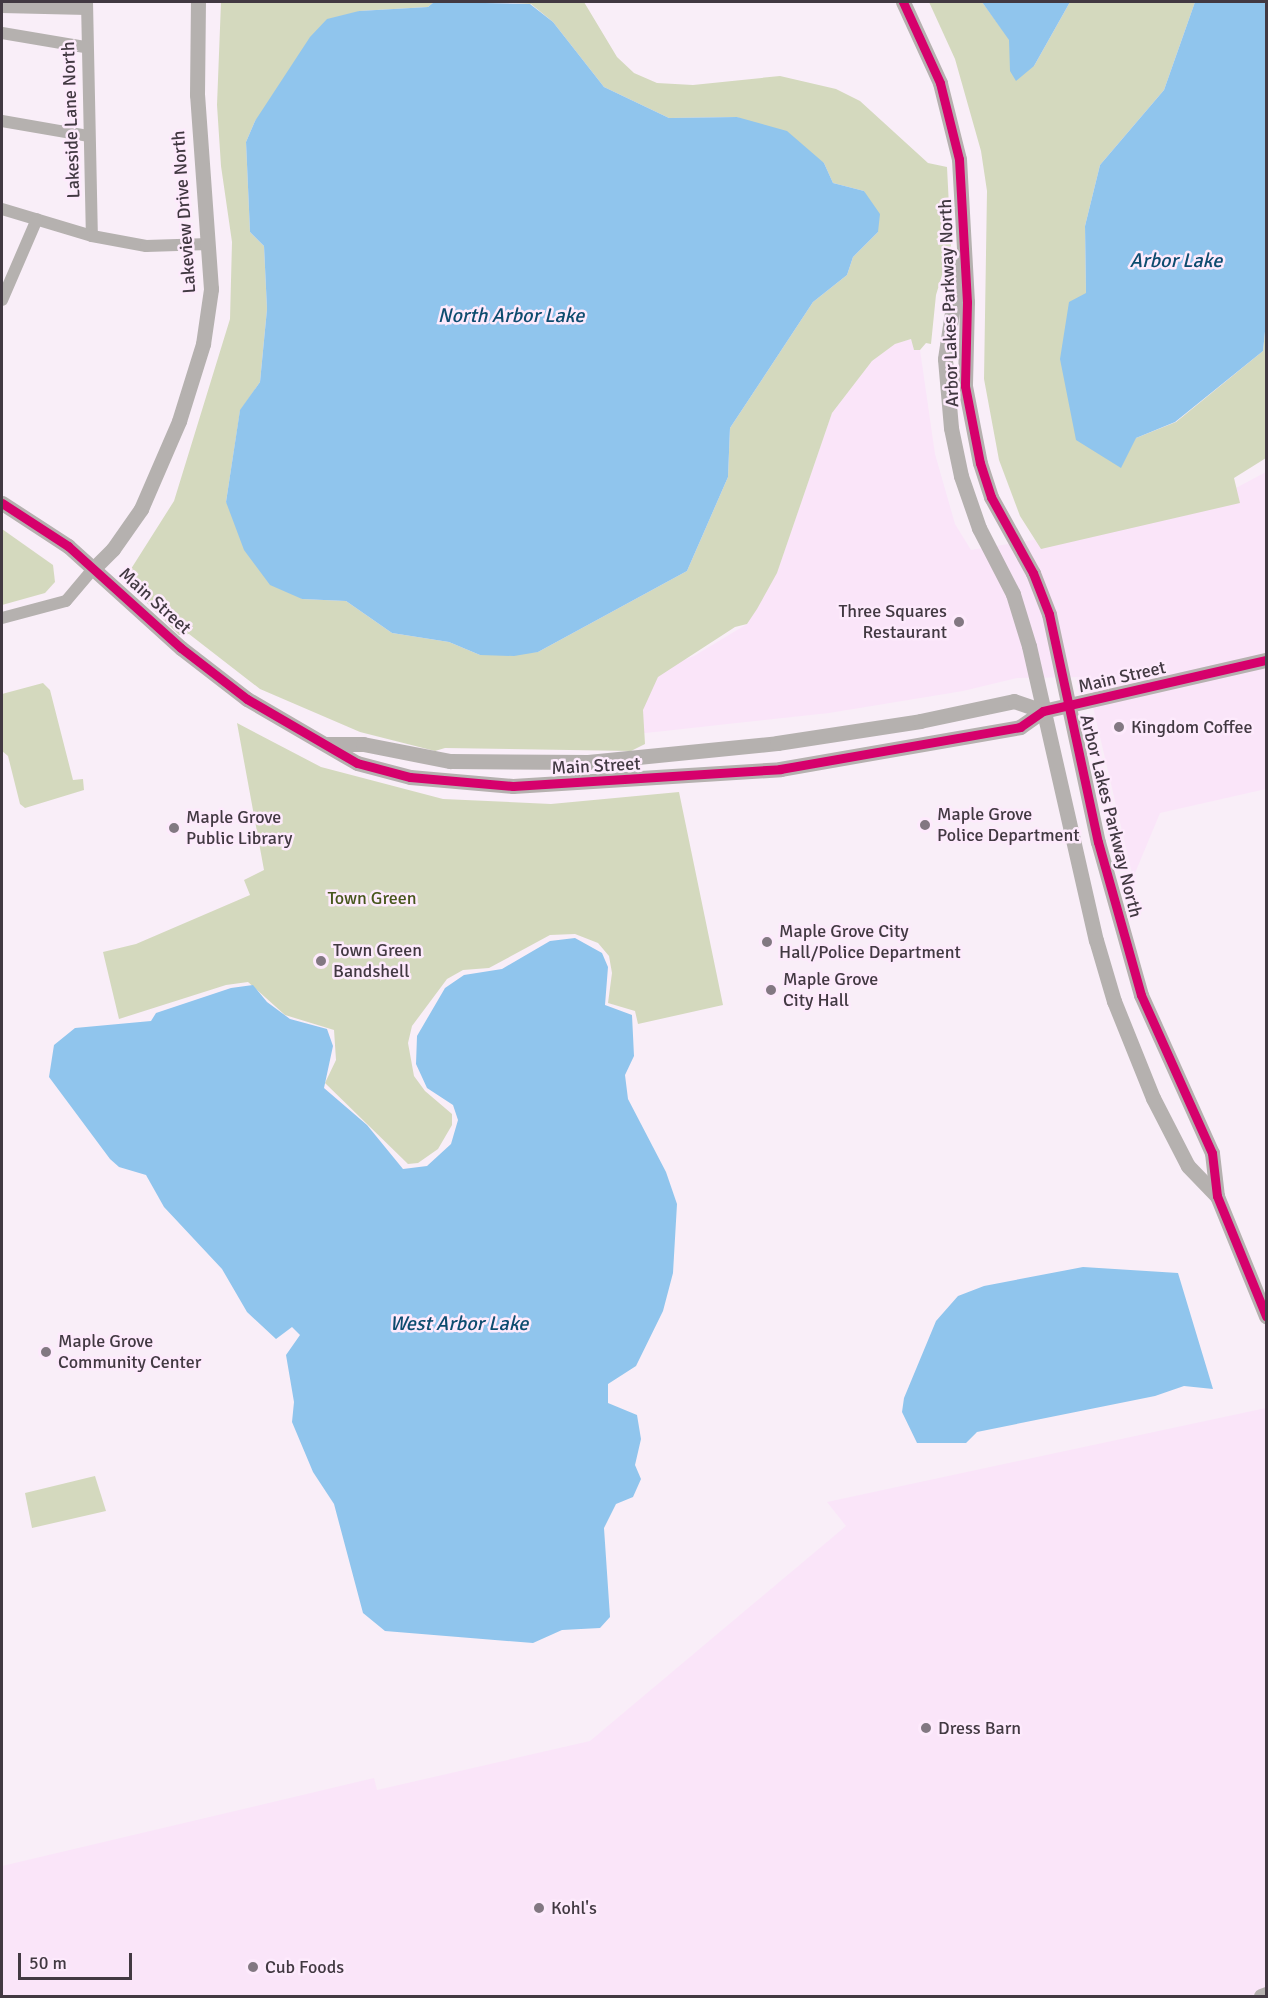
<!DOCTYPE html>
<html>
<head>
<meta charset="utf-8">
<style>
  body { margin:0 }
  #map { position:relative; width:1268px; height:1998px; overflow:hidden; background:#f9eef8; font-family:Signika,sans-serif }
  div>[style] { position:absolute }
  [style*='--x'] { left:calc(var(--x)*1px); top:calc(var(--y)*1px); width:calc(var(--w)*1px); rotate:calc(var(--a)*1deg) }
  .built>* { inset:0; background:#fae5f9 }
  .green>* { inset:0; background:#d4d9be }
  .water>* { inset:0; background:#90c5ed }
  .minor>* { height:12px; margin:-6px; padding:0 6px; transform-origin:6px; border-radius:6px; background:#b5b1af }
  .tertiary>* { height:15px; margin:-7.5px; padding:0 7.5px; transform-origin:7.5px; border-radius:7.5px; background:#b5b1af }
  .cycleway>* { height:9px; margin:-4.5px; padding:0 4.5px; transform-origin:4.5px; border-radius:4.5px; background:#d6006c }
  .dots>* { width:16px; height:16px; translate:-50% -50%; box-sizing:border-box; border:3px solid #fdeafc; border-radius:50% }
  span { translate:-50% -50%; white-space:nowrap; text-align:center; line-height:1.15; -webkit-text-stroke:5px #fdeafc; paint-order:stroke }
  .street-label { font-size:18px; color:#423942 }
  .poi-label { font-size:18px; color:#423942 }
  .right { translate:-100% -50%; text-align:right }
  .left { translate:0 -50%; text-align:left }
  .park-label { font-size:18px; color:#47561c }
  .water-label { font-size:20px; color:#0d4c6f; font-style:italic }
  .frame { position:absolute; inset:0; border:3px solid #423942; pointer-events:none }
  .scale { position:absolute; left:18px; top:1953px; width:114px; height:27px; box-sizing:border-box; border:3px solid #423942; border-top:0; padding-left:8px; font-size:18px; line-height:21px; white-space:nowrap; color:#423942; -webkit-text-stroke:4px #fdeafc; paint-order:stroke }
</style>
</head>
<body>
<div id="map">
  <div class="built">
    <i style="clip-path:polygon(911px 339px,914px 350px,920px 350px,935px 454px,955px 524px,971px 550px,1144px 522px,1200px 507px,1266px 472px,1266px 789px,1160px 813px,1133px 878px,1086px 677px,1017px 678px,963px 691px,829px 713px,637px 734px,636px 678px,694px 656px,747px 624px,777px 573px,832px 413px,872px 361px,895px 344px)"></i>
    <i style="clip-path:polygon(1266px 1408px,1266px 1996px,2px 1996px,2px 1866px,374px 1778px,377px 1790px,590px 1741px,846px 1526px,827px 1502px)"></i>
  </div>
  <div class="green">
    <i style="clip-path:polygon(221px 2px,434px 2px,428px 7px,359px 11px,255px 121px,246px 142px,250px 232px,264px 246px,267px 309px,260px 382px,240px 411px,226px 502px,302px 599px,346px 601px,392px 633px,449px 642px,480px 655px,538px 652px,687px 571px,728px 477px,730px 428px,813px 302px,847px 275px,853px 257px,878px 232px,864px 191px,833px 183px,824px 163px,737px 117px,669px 118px,604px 87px,553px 22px,531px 4px,491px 2px,584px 2px,617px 57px,634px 73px,657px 83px,693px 85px,780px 76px,836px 89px,860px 101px,928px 163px,947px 167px,951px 245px,936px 295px,931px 344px,926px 343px,920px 350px,914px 350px,911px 339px,895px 344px,872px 361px,832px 413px,777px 573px,757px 609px,747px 624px,735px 627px,658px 677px,643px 710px,645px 744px,631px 751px,445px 748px,435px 751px,360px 732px,260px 689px,189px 634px,179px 635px,124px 580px,174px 501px,230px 319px,232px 242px,221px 166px,217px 105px)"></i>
    <i style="clip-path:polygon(929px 2px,982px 2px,1010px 40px,1010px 70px,1034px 66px,1070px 2px,1195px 2px,1164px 90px,1100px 165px,1085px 226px,1086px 293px,1136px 438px,1176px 422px,1263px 351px,1266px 322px,1266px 458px,1234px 478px,1240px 503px,1041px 549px,1020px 516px,999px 460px,984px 379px,987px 191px,981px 151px,955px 59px)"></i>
    <i style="clip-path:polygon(2px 529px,53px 565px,55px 582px,45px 593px,2px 605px)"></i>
    <i style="clip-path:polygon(43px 683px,50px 690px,73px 780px,83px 779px,84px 790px,25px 808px,20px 804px,8px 756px,2px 751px,2px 694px)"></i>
    <i style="clip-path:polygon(237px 723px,321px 767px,443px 799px,551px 804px,679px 792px,723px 1005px,638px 1024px,635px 1011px,608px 1003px,612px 973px,609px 956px,598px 943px,575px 934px,550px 935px,489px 968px,463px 970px,447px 979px,412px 1026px,408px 1043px,414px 1076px,425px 1091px,452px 1114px,452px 1125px,438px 1149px,418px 1163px,408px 1164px,325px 1083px,336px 1060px,334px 1030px,285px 1015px,248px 982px,226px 985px,119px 1019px,103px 952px,136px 944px,250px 895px,244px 880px,264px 870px)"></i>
    <i style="clip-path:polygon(95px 1476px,106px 1511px,32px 1528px,25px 1493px)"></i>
  </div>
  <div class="water">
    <i style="clip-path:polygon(434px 2px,530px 4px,553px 22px,604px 87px,669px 118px,737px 117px,787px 131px,824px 163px,833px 183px,864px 191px,880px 214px,878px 232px,853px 257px,847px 275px,813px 302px,730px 428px,728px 477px,687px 571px,538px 652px,514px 656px,480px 655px,449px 642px,392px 633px,346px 601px,302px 599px,270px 585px,244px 550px,226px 502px,240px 410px,260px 382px,267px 309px,264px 246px,250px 232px,246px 142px,255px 121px,310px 37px,327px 19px,359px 11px,428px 7px)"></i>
    <i style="clip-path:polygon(982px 2px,1070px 2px,1034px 66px,1016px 81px,1010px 71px,1009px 40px)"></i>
    <i style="clip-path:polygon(1195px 2px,1266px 2px,1266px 322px,1263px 351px,1175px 422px,1136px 438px,1121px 468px,1076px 440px,1060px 359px,1069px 302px,1086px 293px,1085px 226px,1100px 165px,1164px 90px)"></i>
    <i style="clip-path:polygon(575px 938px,602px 953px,608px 967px,605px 1005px,632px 1015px,634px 1056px,625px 1075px,628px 1099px,666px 1172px,677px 1204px,673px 1273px,663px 1311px,636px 1366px,608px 1384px,608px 1403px,637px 1415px,641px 1439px,635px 1465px,641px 1479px,633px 1497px,616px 1504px,604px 1528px,610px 1617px,600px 1628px,562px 1630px,533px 1643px,385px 1631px,363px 1613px,334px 1504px,313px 1472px,292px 1422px,294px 1402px,286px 1355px,300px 1335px,292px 1327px,276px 1339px,247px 1312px,222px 1269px,164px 1207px,146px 1175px,119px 1167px,110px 1159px,49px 1077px,54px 1045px,75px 1028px,151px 1021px,156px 1013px,231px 988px,253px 985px,267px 1002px,290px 1019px,327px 1029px,333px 1046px,324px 1088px,367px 1125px,403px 1169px,427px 1166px,451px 1144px,458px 1120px,453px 1105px,427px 1088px,416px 1064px,417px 1036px,445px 988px,464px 975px,502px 969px,550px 941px)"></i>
    <i style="clip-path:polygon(1083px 1267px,1178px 1273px,1213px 1389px,1184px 1386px,1155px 1396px,977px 1432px,966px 1443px,917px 1443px,902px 1412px,904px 1398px,936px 1321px,958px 1296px,984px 1286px)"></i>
  </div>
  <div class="minor">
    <i style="--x:87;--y:2;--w:234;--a:88.8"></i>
    <i style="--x:2;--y:7;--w:85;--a:1.3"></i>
    <i style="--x:2;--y:33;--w:84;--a:9.6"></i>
    <i style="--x:2;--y:121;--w:87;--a:9.9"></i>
    <i style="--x:2;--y:209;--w:94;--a:16.7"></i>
    <i style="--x:92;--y:236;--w:55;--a:10.5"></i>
    <i style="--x:146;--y:246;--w:63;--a:-1.8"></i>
    <i style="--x:2;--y:300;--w:88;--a:-66.6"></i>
    <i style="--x:2;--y:618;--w:66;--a:-14.9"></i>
    <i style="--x:66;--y:601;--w:42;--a:-49.8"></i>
  </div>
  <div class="tertiary">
    <i style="--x:903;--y:2;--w:89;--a:65.4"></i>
    <i style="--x:940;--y:83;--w:78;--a:76"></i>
    <i style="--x:959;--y:159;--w:143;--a:86.8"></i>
    <i style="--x:967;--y:302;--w:84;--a:91.4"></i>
    <i style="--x:965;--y:386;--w:78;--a:79"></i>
    <i style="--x:980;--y:463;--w:36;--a:72"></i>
    <i style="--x:991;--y:497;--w:87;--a:61.1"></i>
    <i style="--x:1033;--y:573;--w:44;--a:68.7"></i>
    <i style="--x:1049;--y:614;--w:233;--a:77.9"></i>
    <i style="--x:1098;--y:842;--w:159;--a:74.3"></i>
    <i style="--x:1141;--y:995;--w:173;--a:65.8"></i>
    <i style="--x:1212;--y:1153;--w:43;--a:83.4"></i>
    <i style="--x:1217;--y:1196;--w:130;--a:67.8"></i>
    <i style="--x:959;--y:266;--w:94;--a:98.6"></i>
    <i style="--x:945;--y:359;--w:69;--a:85"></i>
    <i style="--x:951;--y:428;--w:49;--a:78.2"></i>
    <i style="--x:961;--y:476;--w:55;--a:70.9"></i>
    <i style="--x:979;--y:528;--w:74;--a:62.7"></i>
    <i style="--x:1013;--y:594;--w:54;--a:72.9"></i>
    <i style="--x:1029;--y:646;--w:302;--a:77.2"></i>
    <i style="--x:1096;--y:940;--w:64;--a:73.6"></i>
    <i style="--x:1114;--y:1001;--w:105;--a:68.1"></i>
    <i style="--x:1153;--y:1098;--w:76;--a:62.8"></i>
    <i style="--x:1188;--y:1166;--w:42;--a:46"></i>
    <i style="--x:2;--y:503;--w:79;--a:33.1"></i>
    <i style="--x:68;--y:546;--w:152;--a:42.1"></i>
    <i style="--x:181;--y:648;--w:83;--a:37.7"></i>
    <i style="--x:247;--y:699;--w:127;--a:30.2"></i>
    <i style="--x:357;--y:763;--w:55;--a:14.8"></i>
    <i style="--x:410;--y:777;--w:103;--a:5"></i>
    <i style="--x:513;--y:786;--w:268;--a:-3.6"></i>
    <i style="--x:780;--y:769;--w:244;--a:-9.9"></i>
    <i style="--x:1020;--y:727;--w:28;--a:-35"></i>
    <i style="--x:1043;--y:711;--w:229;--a:-12.9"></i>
    <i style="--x:93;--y:569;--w:28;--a:-45"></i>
    <i style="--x:113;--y:549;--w:49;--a:-55"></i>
    <i style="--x:141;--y:509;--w:96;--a:-66.6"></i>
    <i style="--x:179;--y:421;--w:81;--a:-72.7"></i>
    <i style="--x:203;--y:344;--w:56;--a:-81.7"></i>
    <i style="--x:211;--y:289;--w:195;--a:-94.1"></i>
    <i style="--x:197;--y:95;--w:93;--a:-89.4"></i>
    <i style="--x:326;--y:744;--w:37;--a:0"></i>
    <i style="--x:363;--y:744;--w:89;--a:11.1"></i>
    <i style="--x:450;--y:761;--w:138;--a:0.4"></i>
    <i style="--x:588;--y:762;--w:190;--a:-5.7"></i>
    <i style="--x:777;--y:743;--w:145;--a:-8.7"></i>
    <i style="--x:920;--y:721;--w:96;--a:-12"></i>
    <i style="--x:1014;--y:701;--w:31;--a:19"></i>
    <i style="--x:1261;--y:1996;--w:5;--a:-22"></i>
  </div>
  <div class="cycleway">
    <i style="--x:903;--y:2;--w:89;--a:65.4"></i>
    <i style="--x:940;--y:83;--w:78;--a:76"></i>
    <i style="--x:959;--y:159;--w:143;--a:86.8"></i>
    <i style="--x:967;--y:302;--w:84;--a:91.4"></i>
    <i style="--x:965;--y:386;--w:78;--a:79"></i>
    <i style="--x:980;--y:463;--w:36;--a:72"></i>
    <i style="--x:991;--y:497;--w:87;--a:61.1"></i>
    <i style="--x:1033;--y:573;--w:44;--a:68.7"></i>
    <i style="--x:1049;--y:614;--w:233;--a:77.9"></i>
    <i style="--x:1098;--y:842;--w:159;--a:74.3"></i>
    <i style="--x:1141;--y:995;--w:173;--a:65.8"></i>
    <i style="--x:1212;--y:1153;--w:43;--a:83.4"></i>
    <i style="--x:1217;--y:1196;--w:130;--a:67.8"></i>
    <i style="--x:2;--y:503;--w:79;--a:33.1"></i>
    <i style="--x:68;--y:546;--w:152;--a:42.1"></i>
    <i style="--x:181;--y:648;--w:83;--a:37.7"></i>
    <i style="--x:247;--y:699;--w:127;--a:30.2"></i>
    <i style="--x:357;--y:763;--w:55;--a:14.8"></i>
    <i style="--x:410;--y:777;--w:103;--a:5"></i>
    <i style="--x:513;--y:786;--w:268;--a:-3.6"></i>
    <i style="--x:780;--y:769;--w:244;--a:-9.9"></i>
    <i style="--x:1020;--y:727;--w:28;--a:-35"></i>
    <i style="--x:1043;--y:711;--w:229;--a:-12.9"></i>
  </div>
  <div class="dots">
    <i style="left:959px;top:622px;background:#827882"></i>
    <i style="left:1119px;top:727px;background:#827882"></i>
    <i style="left:925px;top:825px;background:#827882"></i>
    <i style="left:174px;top:828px;background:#827882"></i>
    <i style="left:767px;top:942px;background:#827882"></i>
    <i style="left:321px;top:961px;background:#827882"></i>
    <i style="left:771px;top:990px;background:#827882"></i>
    <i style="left:46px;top:1352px;background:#827882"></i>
    <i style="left:926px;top:1728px;background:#827882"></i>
    <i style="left:539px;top:1908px;background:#827882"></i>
    <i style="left:253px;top:1967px;background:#827882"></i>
  </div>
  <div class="street-label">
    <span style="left:71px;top:120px;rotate:-92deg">Lakeside Lane North</span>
    <span style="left:184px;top:212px;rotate:-94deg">Lakeview Drive North</span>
    <span style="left:949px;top:303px;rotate:-92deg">Arbor Lakes Parkway North</span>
    <span style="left:155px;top:601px;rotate:42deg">Main Street</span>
    <span style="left:1122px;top:677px;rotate:-13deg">Main Street</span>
    <span style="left:596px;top:766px;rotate:-3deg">Main Street</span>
    <span style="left:1111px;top:816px;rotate:76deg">Arbor Lakes Parkway North</span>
  </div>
  <div class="poi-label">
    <span class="right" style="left:947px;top:622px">Three Squares<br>Restaurant</span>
    <span class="left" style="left:1131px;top:727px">Kingdom Coffee</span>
    <span class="left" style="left:937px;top:825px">Maple Grove<br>Police Department</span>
    <span class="left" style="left:186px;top:828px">Maple Grove<br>Public Library</span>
    <span class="left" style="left:779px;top:942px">Maple Grove City<br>Hall/Police Department</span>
    <span class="left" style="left:333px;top:961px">Town Green<br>Bandshell</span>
    <span class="left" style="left:783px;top:990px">Maple Grove<br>City Hall</span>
    <span class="left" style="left:58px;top:1352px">Maple Grove<br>Community Center</span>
    <span class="left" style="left:938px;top:1728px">Dress Barn</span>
    <span class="left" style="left:551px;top:1908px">Kohl's</span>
    <span class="left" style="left:265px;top:1967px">Cub Foods</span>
  </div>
  <div class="park-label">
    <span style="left:372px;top:898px">Town Green</span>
  </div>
  <div class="water-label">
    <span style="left:1176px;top:260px">Arbor Lake</span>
    <span style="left:511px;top:315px">North Arbor Lake</span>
    <span style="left:459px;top:1323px">West Arbor Lake</span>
  </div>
  <div class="frame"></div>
  <div class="scale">50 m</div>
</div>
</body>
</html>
